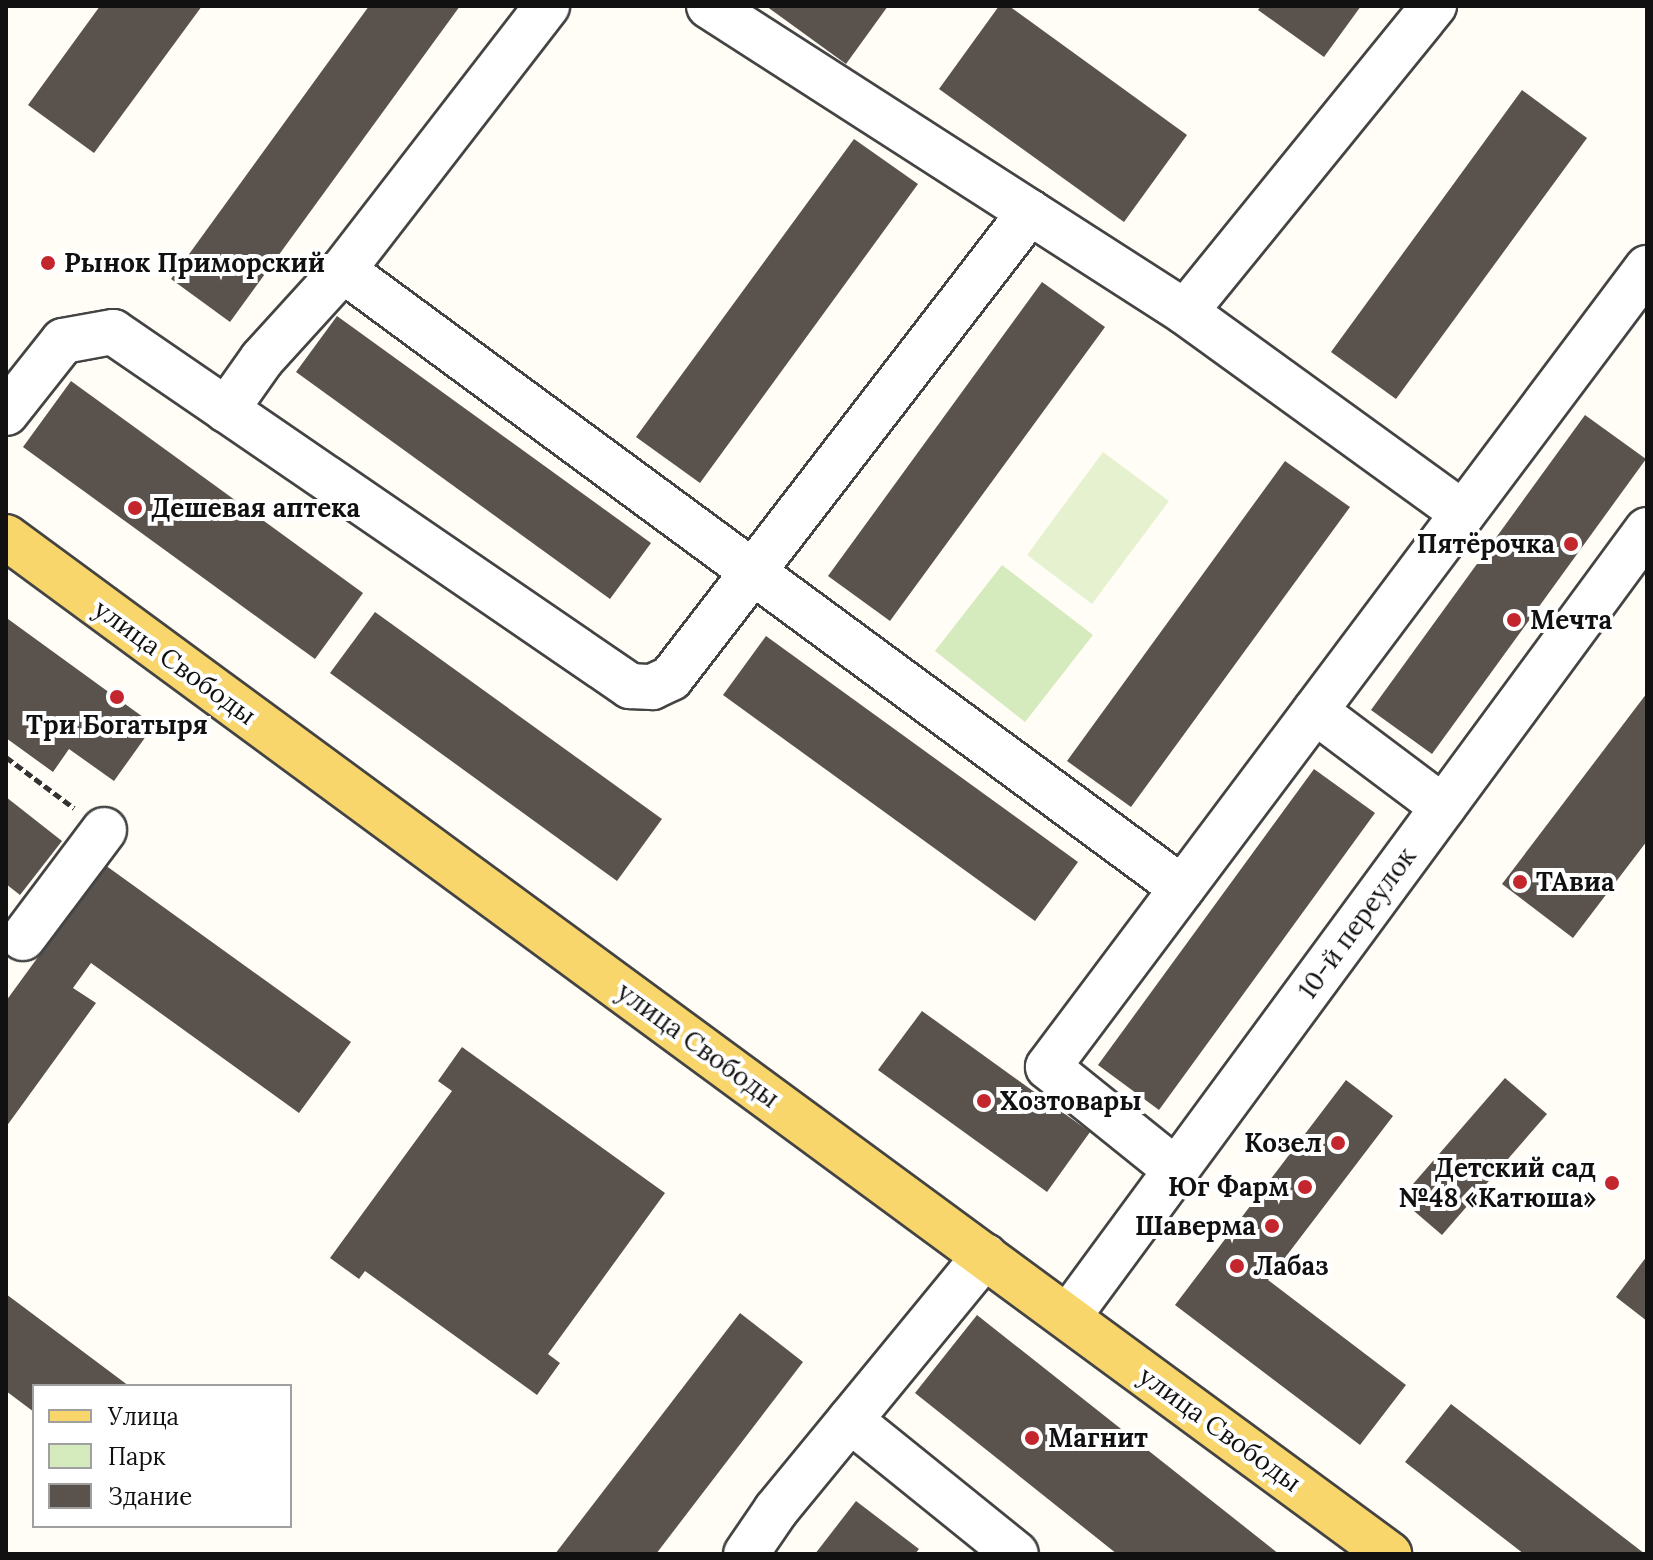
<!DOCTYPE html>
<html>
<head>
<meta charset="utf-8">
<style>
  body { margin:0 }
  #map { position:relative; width:1653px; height:1560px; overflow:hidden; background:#fffdf5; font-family:Lora,serif }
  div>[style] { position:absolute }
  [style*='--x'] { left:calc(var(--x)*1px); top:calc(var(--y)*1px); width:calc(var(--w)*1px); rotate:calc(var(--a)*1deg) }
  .green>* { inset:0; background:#d5ebbd }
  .pitch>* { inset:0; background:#e6f2cf }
  .building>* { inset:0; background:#5a524d }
  .path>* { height:5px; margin-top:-2.5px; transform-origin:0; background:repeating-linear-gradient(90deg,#333 0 8px,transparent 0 12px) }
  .roads { filter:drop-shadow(2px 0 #444) drop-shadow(-2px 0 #444) drop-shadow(0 2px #444) drop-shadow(0 -2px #444) }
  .minor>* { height:44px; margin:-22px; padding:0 22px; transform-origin:22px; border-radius:22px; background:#fff }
  .major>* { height:44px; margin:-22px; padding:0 22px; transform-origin:22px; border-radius:22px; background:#f9d66b }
  .dots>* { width:22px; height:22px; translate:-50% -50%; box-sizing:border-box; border:4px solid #fff; border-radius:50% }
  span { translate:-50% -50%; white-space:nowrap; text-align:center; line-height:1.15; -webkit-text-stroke:8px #fff; paint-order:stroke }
  .poi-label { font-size:26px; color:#111; font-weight:700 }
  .left { translate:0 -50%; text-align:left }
  .right { translate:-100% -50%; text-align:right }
  .street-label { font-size:26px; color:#111 }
  .frame { position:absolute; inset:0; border:8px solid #111; pointer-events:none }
  .legend { position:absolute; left:32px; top:1384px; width:260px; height:144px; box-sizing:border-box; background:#fff; border:2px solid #a0a0a0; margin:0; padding:10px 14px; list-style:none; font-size:24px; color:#111 }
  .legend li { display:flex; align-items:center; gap:16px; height:40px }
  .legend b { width:40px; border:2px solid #a0a0a0 }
</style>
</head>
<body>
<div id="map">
  <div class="green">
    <i style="clip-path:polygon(1002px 565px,1093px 635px,1025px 722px,935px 651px)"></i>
  </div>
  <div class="pitch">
    <i style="clip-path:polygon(1103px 452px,1169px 501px,1092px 604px,1027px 555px)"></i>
  </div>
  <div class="building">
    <i style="clip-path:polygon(100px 6px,202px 6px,94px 153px,28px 105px)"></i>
    <i style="clip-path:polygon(369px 6px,460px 6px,230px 322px,171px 279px)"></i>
    <i style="clip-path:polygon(766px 6px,888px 6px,846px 64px)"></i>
    <i style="clip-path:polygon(999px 6px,1009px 6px,1187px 135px,1124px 222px,939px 89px)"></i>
    <i style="clip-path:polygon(1261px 6px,1361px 6px,1324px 57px,1258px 10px)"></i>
    <i style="clip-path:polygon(1522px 90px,1587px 138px,1396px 399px,1331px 352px)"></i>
    <i style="clip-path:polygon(854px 139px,918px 184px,700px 483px,636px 437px)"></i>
    <i style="clip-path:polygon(1042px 282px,1105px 327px,890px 621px,828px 576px)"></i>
    <i style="clip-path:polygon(337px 316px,651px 543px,610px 599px,296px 372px)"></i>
    <i style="clip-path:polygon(71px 381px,363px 593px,315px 659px,23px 447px)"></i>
    <i style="clip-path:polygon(1585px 415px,1646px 459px,1432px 754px,1371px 710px)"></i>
    <i style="clip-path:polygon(1285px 461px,1350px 507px,1131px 807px,1067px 761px)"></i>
    <i style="clip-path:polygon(375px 612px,662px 819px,617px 881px,330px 673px)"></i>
    <i style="clip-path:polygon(8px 619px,154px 725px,114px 781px,69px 749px,53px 772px,6px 738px)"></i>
    <i style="clip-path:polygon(766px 636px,1078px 862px,1035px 921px,723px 695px)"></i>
    <i style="clip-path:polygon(1647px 693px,1647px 841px,1573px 938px,1502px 884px)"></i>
    <i style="clip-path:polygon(1314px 769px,1375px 813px,1159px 1110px,1098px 1065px)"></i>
    <i style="clip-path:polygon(6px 797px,62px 841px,20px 895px,6px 884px)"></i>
    <i style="clip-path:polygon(105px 865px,351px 1042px,299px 1113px,91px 963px,73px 988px,96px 1003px,6px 1127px,6px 1001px)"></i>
    <i style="clip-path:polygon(922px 1011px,1090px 1132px,1047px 1192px,878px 1070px)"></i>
    <i style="clip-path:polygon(462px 1047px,665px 1193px,548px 1354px,560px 1363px,537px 1395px,365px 1271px,359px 1279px,330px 1258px,452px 1091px,438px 1081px)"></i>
    <i style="clip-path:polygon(1505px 1078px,1547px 1114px,1442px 1235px,1400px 1199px)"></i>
    <i style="clip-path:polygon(1346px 1080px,1393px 1116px,1268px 1280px,1406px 1385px,1360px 1445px,1175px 1305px)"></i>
    <i style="clip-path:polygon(1647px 1256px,1647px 1321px,1616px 1297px)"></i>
    <i style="clip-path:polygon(6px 1294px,129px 1386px,34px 1386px,34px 1412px,6px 1391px)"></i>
    <i style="clip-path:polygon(740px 1313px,803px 1362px,656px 1554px,555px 1554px)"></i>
    <i style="clip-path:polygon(977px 1315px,1279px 1554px,1117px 1554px,915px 1393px)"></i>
    <i style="clip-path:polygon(1451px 1404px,1645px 1554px,1524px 1554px,1405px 1462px)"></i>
    <i style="clip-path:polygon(856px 1501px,919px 1549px,915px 1554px,815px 1554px)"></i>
  </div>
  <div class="path">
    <i style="--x:6;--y:757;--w:85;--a:36.9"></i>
  </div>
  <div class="roads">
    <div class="minor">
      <i style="--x:709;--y:6;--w:566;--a:32.74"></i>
      <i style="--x:1185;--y:312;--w:395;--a:-50.9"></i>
      <i style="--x:343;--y:270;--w:1042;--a:36.38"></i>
      <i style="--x:1185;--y:312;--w:343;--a:35.9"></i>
      <i style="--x:226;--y:410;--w:62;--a:-54.8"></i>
      <i style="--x:262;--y:359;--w:120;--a:-47.7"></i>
      <i style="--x:343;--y:270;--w:334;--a:-52.3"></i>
      <i style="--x:6;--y:413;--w:92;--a:-51.6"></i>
      <i style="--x:63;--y:341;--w:51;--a:-10.2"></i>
      <i style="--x:113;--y:332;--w:627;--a:34.4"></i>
      <i style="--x:630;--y:686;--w:22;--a:3"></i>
      <i style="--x:652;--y:687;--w:21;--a:-25"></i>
      <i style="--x:671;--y:678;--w:588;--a:-52.39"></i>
      <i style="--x:1315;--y:711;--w:160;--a:36.9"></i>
      <i style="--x:23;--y:938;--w:135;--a:-53.1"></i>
      <i style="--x:1176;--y:1170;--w:164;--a:-141.2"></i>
      <i style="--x:1048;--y:1067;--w:999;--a:-53.14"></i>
      <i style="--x:1068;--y:1317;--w:977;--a:-53.66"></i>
      <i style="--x:850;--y:1420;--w:213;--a:38.9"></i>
      <i style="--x:746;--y:1554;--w:53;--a:-55.7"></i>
      <i style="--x:776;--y:1510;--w:329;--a:-50.6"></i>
    </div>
    <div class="major">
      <i style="--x:6;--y:537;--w:1717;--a:36.33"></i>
    </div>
  </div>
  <div class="dots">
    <i style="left:48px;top:263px;background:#c4262e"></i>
    <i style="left:135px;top:508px;background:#c4262e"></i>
    <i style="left:1571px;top:544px;background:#c4262e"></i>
    <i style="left:1514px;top:620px;background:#c4262e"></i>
    <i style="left:117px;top:697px;background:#c4262e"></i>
    <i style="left:1520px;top:882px;background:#c4262e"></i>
    <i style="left:984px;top:1101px;background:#c4262e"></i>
    <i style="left:1338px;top:1143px;background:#c4262e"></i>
    <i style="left:1612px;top:1183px;background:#c4262e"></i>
    <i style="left:1305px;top:1187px;background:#c4262e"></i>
    <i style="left:1272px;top:1226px;background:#c4262e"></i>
    <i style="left:1237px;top:1266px;background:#c4262e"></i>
    <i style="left:1032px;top:1438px;background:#c4262e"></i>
  </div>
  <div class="poi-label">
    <span class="left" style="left:64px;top:263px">Рынок Приморский</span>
    <span class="left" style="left:151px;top:508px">Дешевая аптека</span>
    <span class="right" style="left:1555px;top:544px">Пятёрочка</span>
    <span class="left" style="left:1530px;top:620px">Мечта</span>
    <span style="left:117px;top:725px">Три Богатыря</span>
    <span class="left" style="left:1536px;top:882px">ТАвиа</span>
    <span class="left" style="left:1000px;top:1101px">Хозтовары</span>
    <span class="right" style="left:1322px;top:1143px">Козел</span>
    <span class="right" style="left:1596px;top:1183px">Детский сад<br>№48 «Катюша»</span>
    <span class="right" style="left:1289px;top:1187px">Юг Фарм</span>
    <span class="right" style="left:1256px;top:1226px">Шаверма</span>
    <span class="left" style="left:1253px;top:1266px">Лабаз</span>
    <span class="left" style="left:1048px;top:1438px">Магнит</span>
  </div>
  <div class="street-label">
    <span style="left:175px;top:662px;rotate:36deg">улица Свободы</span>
    <span style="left:1357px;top:923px;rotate:-54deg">10-й переулок</span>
    <span style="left:698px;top:1045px;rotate:36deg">улица Свободы</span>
    <span style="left:1220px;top:1429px;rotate:36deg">улица Свободы</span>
  </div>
  <div class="frame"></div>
  <ul class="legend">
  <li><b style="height:10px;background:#f9d66b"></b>Улица</li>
  <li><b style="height:22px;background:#d5ebbd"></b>Парк</li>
  <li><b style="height:22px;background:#5a524d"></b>Здание</li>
  </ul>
</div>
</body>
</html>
